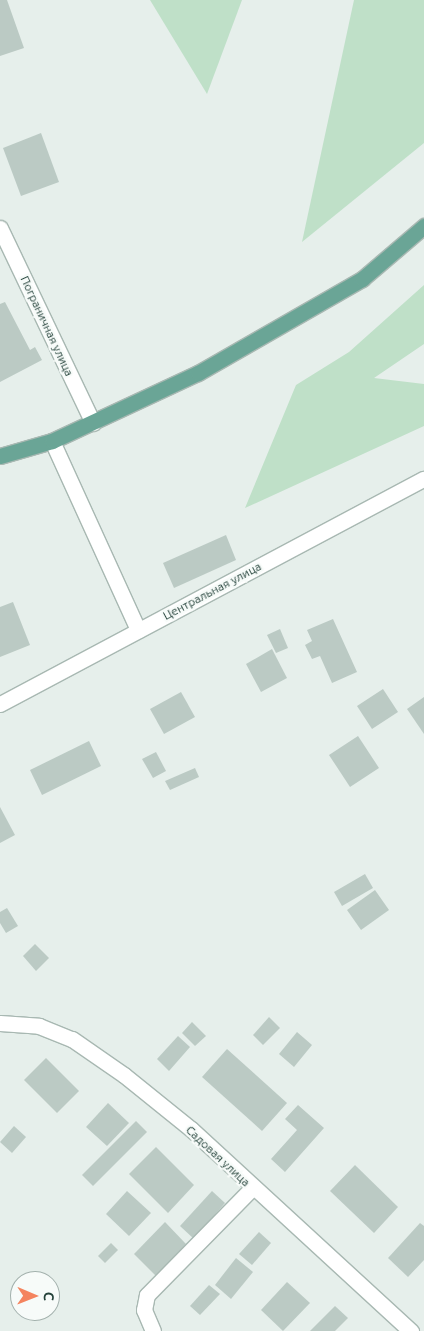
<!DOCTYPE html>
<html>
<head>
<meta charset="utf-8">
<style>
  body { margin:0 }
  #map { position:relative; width:424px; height:1331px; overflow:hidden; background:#e6efeb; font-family:Ubuntu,sans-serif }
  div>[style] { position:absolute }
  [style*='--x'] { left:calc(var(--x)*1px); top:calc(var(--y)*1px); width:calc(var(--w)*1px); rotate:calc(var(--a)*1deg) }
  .green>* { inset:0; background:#bfe0c8 }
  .building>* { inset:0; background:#bbcac4 }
  .roads { filter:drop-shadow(1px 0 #a8b8b2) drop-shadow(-1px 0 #a8b8b2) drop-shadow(0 1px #a8b8b2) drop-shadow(0 -1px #a8b8b2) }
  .minor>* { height:15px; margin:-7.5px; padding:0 7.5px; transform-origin:7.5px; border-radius:7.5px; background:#fff }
  .major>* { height:15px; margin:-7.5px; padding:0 7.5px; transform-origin:7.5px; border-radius:7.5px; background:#6aa596 }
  span { translate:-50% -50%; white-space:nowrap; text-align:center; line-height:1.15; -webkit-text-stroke:4.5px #f7fbf9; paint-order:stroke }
  .street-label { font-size:12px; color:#24423a }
  .north { position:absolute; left:10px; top:1271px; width:50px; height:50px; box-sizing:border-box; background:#f7fbf9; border:1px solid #a3b1ad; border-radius:50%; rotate:91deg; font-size:14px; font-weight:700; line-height:20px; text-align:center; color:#24423a }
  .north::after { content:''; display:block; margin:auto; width:18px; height:22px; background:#f4845f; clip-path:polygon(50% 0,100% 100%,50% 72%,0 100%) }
</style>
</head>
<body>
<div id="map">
  <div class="green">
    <i style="clip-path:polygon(150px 0,242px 0,207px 94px)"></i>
    <i style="clip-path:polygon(354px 0,424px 0,424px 143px,302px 242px)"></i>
    <i style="clip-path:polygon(424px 285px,424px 344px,374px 378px,424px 384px,424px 426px,245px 508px,296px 385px,349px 352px)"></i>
  </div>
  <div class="building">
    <i style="clip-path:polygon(0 0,7px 0,24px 48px,0 56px)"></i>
    <i style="clip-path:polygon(41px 133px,59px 182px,21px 196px,3px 148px)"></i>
    <i style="clip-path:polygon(5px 302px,30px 350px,35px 347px,42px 360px,0 382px,0 304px)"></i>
    <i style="clip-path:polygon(226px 535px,236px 560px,174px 588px,163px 563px)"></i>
    <i style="clip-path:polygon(13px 602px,30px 645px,0 657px,0 607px)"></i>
    <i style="clip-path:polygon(333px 619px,357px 672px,332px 683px,320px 656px,312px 659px,305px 645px,312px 641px,307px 630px)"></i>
    <i style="clip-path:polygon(280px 629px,288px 648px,276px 653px,267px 635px)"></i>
    <i style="clip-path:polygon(272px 649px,287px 678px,261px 692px,246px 664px)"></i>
    <i style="clip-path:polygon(383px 689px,398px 712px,372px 729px,357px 706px)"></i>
    <i style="clip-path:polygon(181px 692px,195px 717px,164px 734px,150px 709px)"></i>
    <i style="clip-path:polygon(424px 697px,424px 734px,407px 709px)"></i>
    <i style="clip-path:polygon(358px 736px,379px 768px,350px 787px,329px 755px)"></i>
    <i style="clip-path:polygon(89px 741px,101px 766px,42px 795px,30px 770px)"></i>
    <i style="clip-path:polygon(156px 752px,166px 771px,153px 778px,142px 759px)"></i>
    <i style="clip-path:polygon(195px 768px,199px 777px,170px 790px,165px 781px)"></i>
    <i style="clip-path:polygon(0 807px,15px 835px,0 843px)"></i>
    <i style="clip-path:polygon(365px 874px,373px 888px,342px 906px,334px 892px)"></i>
    <i style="clip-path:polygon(375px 890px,389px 910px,361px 930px,347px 910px)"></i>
    <i style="clip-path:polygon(7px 908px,18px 926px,6px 933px,0 923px,0 912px)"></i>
    <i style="clip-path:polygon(35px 944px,49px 958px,36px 971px,23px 956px)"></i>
    <i style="clip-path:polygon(269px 1017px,280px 1028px,263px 1045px,253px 1035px)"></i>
    <i style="clip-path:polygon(192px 1022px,206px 1036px,195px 1046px,182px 1033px)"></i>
    <i style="clip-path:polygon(297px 1032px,312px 1045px,294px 1067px,279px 1054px)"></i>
    <i style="clip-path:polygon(178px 1036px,190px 1047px,169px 1071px,157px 1059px)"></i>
    <i style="clip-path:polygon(227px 1049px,287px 1103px,262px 1131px,202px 1077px)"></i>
    <i style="clip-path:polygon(46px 1058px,79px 1091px,57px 1113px,24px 1080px)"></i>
    <i style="clip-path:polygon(108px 1103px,129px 1123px,107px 1146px,86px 1127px)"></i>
    <i style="clip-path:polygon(298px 1105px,324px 1128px,285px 1172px,271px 1159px,297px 1130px,285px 1119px)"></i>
    <i style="clip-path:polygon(136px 1121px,147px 1132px,93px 1186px,82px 1175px)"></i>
    <i style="clip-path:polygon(14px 1126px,26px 1137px,12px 1153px,0 1142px)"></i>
    <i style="clip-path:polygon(156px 1147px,194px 1185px,168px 1213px,129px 1174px)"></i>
    <i style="clip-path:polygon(355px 1165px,398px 1207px,374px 1233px,330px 1191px)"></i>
    <i style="clip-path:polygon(127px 1191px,151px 1213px,129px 1236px,106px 1214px)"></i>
    <i style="clip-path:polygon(212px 1191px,225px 1203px,194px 1239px,180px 1226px)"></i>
    <i style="clip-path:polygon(165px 1222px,186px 1244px,156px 1276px,134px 1254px)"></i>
    <i style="clip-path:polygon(420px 1223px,424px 1226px,424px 1260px,408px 1277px,388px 1258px)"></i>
    <i style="clip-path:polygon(259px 1232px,271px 1243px,252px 1265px,239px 1254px)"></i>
    <i style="clip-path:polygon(111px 1243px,118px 1250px,105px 1263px,98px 1256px)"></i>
    <i style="clip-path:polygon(236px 1258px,253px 1272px,231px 1299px,215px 1285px)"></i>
    <i style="clip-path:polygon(287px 1282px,310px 1303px,283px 1331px,261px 1310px)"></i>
    <i style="clip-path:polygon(209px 1285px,220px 1294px,200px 1315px,190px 1306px)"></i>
    <i style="clip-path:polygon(335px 1306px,348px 1318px,335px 1331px,310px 1331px)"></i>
  </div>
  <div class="roads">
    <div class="minor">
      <i style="--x:0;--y:228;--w:216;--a:64.5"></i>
      <i style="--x:52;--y:441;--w:208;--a:65.5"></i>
      <i style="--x:0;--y:704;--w:480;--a:-28"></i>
      <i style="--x:0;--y:1023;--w:39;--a:4"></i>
      <i style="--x:39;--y:1026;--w:35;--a:22"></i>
      <i style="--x:72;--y:1039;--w:63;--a:34.7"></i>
      <i style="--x:124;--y:1075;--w:86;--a:38.9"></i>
      <i style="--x:191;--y:1129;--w:299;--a:42.6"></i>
      <i style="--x:153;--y:1331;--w:23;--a:-113"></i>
      <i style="--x:144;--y:1310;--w:15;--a:-79"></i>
      <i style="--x:147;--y:1295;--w:150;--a:-45.5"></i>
    </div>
    <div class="major">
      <i style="--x:0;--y:456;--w:54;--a:-16.1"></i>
      <i style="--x:52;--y:441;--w:161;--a:-25"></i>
      <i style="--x:198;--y:373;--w:189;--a:-29.8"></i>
      <i style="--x:362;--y:279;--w:82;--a:-40.5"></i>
    </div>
  </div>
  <div class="street-label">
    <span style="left:47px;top:326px;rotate:65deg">Пограничная улица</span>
    <span style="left:212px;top:591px;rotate:-28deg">Центральная улица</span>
    <span style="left:218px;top:1156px;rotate:43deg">Садовая улица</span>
  </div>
  <div class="north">С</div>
</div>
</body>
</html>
